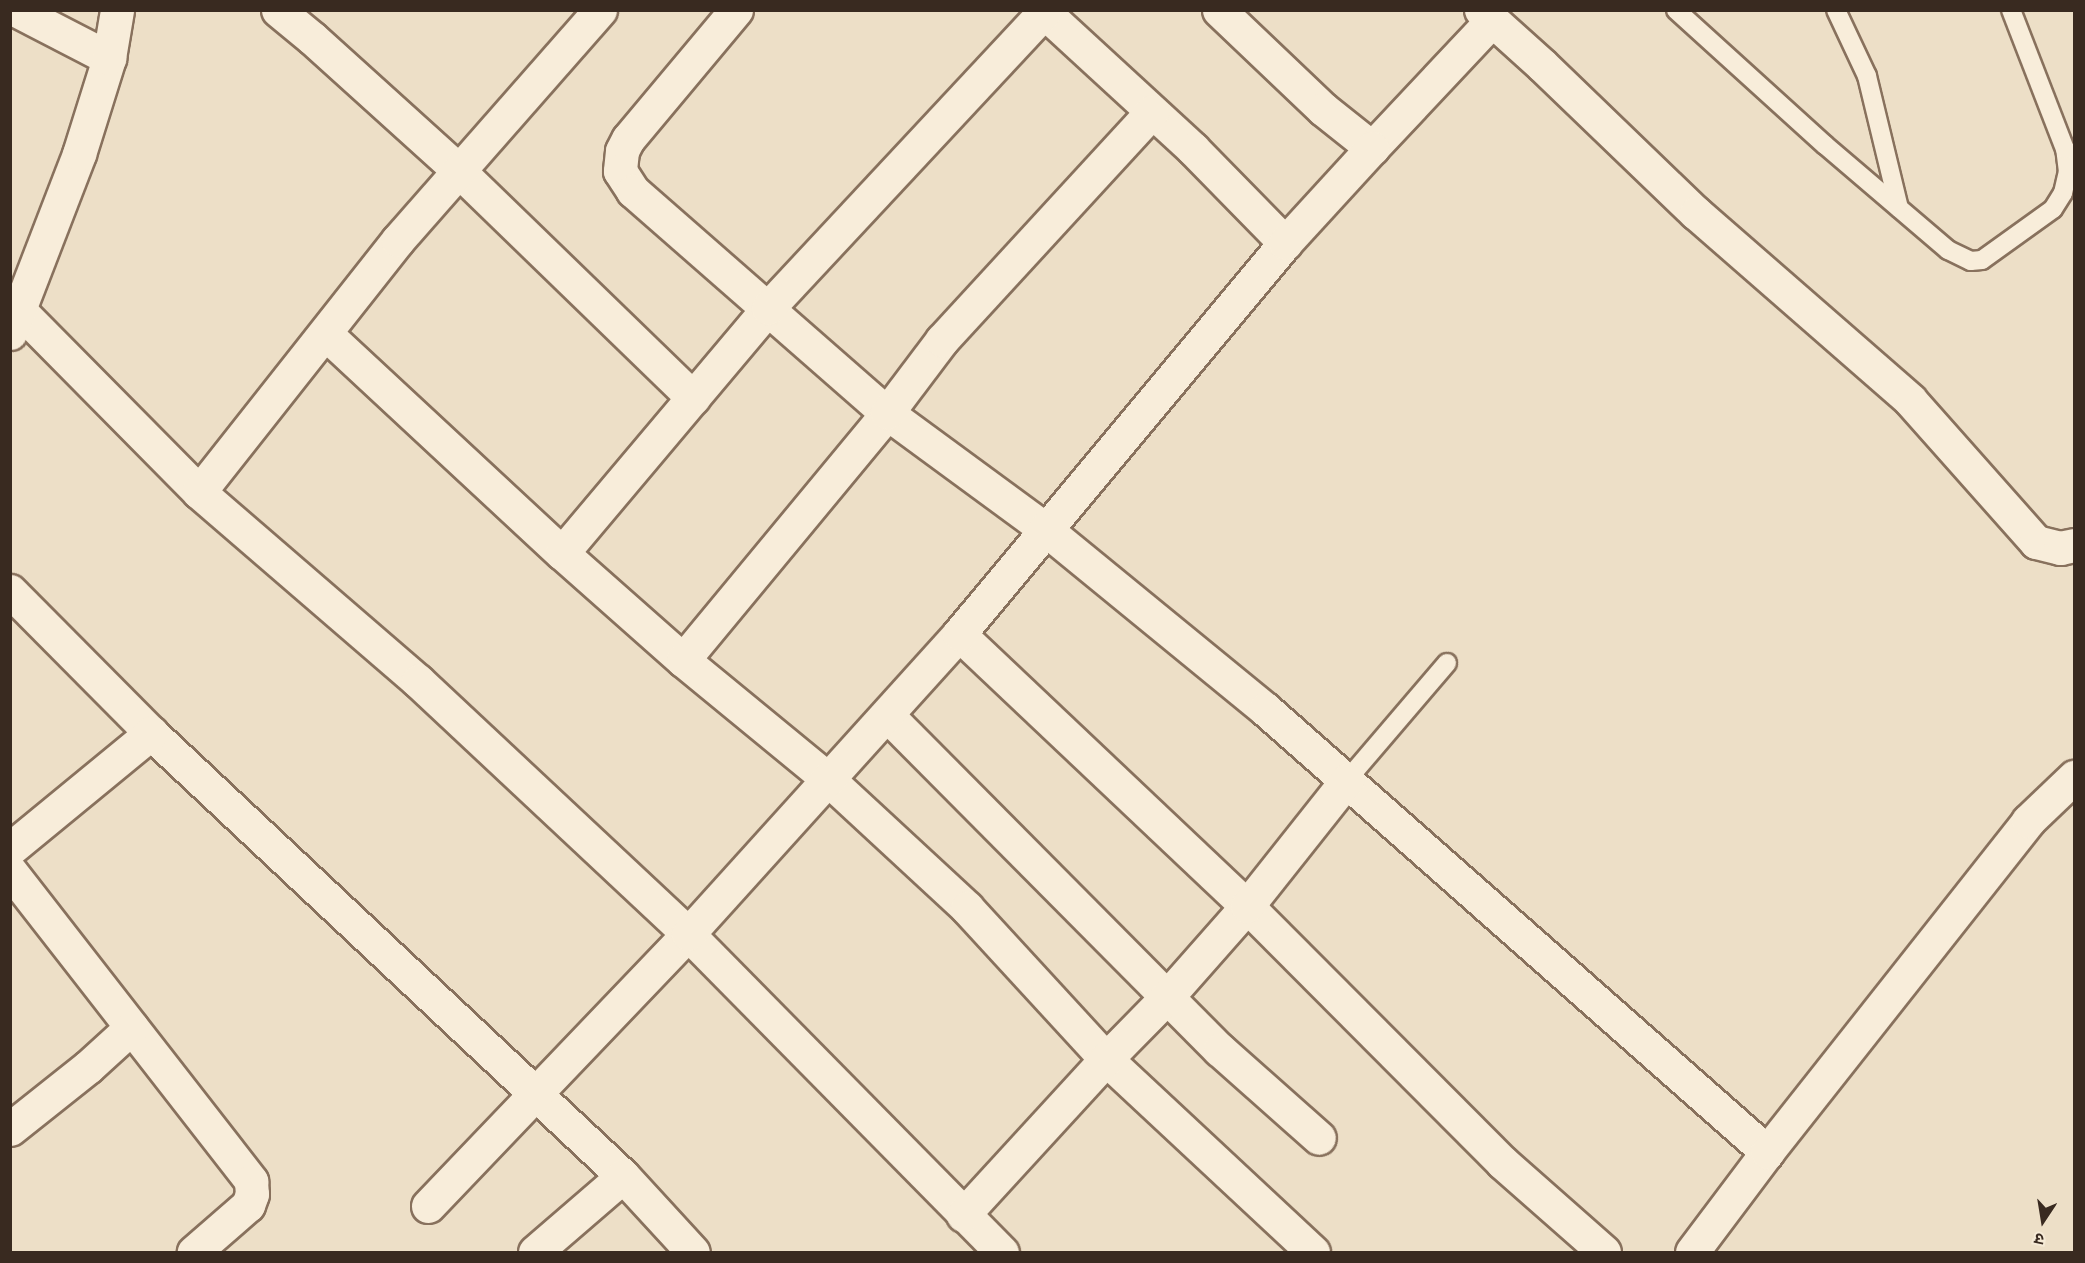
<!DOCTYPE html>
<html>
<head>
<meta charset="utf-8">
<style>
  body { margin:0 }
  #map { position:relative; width:2085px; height:1263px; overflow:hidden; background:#eddfc7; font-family:"Times New Roman","Noto Sans Devanagari",serif }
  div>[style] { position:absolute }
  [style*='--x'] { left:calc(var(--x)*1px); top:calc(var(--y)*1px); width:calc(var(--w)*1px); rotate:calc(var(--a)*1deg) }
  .roads { filter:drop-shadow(2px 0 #88715d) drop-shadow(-2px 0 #88715d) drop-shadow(0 2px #88715d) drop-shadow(0 -2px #88715d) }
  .lane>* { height:18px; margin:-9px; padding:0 9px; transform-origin:9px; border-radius:9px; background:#f8edda }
  .street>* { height:33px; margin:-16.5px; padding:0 16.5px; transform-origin:16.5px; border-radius:16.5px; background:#f8edda }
  .secondary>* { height:33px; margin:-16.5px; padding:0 16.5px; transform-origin:16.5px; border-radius:16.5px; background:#f8edda }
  span { translate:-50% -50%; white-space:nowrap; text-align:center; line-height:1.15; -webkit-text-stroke:4.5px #f5ead6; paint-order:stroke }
  .frame { position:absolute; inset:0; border:12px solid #392a20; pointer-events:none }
  .north { position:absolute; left:2013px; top:1191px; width:60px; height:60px; -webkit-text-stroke:4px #f5ead6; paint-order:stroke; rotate:192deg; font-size:16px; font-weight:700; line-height:24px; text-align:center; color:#392a20 }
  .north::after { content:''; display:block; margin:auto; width:21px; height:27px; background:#392a20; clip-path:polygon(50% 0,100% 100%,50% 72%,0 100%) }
</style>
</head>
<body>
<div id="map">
  <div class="roads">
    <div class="lane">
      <i style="--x:1676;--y:10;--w:201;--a:42.2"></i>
      <i style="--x:1825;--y:145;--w:162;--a:40.5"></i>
      <i style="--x:1948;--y:250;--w:25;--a:26"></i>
      <i style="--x:1971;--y:261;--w:11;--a:-5"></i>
      <i style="--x:1982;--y:260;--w:87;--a:-35.7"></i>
      <i style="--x:2053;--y:209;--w:19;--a:-58"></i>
      <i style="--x:2063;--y:193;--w:22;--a:-77"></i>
      <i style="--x:2068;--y:172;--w:23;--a:-97"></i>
      <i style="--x:2065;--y:149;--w:149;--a:-111.2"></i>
      <i style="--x:1836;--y:10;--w:73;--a:64.8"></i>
      <i style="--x:1867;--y:76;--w:136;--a:76.4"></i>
      <i style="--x:1347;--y:780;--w:154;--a:-49.5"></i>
    </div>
    <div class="street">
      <i style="--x:16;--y:10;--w:105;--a:27.3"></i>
      <i style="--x:278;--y:10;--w:44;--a:39.5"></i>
      <i style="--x:312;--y:38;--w:198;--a:42.1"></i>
      <i style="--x:459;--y:171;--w:326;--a:44.1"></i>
      <i style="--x:736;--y:10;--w:168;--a:129.9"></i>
      <i style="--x:628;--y:139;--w:13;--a:117"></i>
      <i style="--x:622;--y:151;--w:20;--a:96"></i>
      <i style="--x:620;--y:171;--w:24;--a:57"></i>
      <i style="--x:633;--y:191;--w:337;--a:41.2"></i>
      <i style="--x:887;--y:413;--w:196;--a:36.3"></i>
      <i style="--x:1045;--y:529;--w:284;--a:39.3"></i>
      <i style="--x:1265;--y:709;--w:670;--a:41.43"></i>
      <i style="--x:1042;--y:10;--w:205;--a:42.6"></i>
      <i style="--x:1193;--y:149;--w:132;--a:45.6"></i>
      <i style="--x:1219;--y:10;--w:144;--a:43.6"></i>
      <i style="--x:1323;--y:109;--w:63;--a:38.5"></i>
      <i style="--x:1372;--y:148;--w:175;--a:-46.8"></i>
      <i style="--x:1481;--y:10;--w:82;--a:42"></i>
      <i style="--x:1542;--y:65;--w:214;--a:43.9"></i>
      <i style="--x:1696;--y:213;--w:284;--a:41.1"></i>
      <i style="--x:1910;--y:400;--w:190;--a:48.4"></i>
      <i style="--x:2036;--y:542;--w:25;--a:14"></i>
      <i style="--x:2060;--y:548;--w:14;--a:-12"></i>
      <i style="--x:10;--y:305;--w:13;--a:32"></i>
      <i style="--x:21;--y:312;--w:253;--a:45.3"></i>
      <i style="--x:199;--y:492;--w:289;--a:40.8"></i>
      <i style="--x:418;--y:681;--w:370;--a:43.1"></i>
      <i style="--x:688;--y:934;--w:447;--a:45.4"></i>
      <i style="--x:326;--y:334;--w:322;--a:42.9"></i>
      <i style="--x:562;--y:553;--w:162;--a:41.5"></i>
      <i style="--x:683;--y:660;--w:189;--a:39.4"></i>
      <i style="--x:829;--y:780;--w:188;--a:42.8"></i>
      <i style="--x:967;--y:908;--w:205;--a:47.4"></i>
      <i style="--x:1106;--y:1059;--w:283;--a:43"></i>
      <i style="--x:199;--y:492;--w:321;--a:-51.7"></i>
      <i style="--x:398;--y:240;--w:306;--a:-48.7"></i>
      <i style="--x:562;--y:553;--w:320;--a:-49.9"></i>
      <i style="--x:768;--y:308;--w:405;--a:-47"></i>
      <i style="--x:10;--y:591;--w:200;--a:45.2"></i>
      <i style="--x:151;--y:733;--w:647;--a:43.18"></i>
      <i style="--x:623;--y:1176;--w:103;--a:47.4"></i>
      <i style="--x:959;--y:634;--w:396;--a:43.4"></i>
      <i style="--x:1247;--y:906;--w:361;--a:45.1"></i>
      <i style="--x:1502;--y:1162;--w:136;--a:41.4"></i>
      <i style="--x:683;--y:660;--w:320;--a:-50.4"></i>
      <i style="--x:887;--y:413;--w:91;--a:-53"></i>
      <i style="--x:942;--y:340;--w:310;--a:-47.4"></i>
      <i style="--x:887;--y:715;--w:472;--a:45.2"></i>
      <i style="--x:1220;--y:1050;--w:132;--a:41.6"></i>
      <i style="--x:10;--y:849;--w:183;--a:-39.4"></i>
      <i style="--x:10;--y:871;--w:393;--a:52.1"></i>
      <i style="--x:251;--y:1181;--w:13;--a:86"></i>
      <i style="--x:252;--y:1194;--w:12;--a:110"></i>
      <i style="--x:248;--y:1205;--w:72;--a:139"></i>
      <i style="--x:10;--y:1129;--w:100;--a:-38.5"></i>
      <i style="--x:88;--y:1067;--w:59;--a:-42.3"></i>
      <i style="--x:428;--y:1206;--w:376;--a:-46.3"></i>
      <i style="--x:688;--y:934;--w:404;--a:-47.9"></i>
      <i style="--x:959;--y:634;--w:509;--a:-50.18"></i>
      <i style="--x:1285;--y:243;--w:129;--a:-47.5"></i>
      <i style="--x:963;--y:1215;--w:212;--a:-47.5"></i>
      <i style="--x:1106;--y:1059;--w:86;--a:-45.5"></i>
      <i style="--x:1166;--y:998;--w:123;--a:-48.6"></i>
      <i style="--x:1247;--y:906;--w:161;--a:-51.6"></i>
      <i style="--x:535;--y:1252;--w:116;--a:-40.8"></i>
      <i style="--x:1692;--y:1252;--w:125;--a:-53.1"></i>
      <i style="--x:1767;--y:1152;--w:422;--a:-51.7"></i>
      <i style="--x:2028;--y:821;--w:64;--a:-43.7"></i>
    </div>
    <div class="secondary">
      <i style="--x:10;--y:333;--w:192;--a:-68.9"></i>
      <i style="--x:79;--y:154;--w:101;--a:-72.6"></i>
      <i style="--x:109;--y:58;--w:49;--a:-80.5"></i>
    </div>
  </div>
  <div class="frame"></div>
  <div class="north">उ</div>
</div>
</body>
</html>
